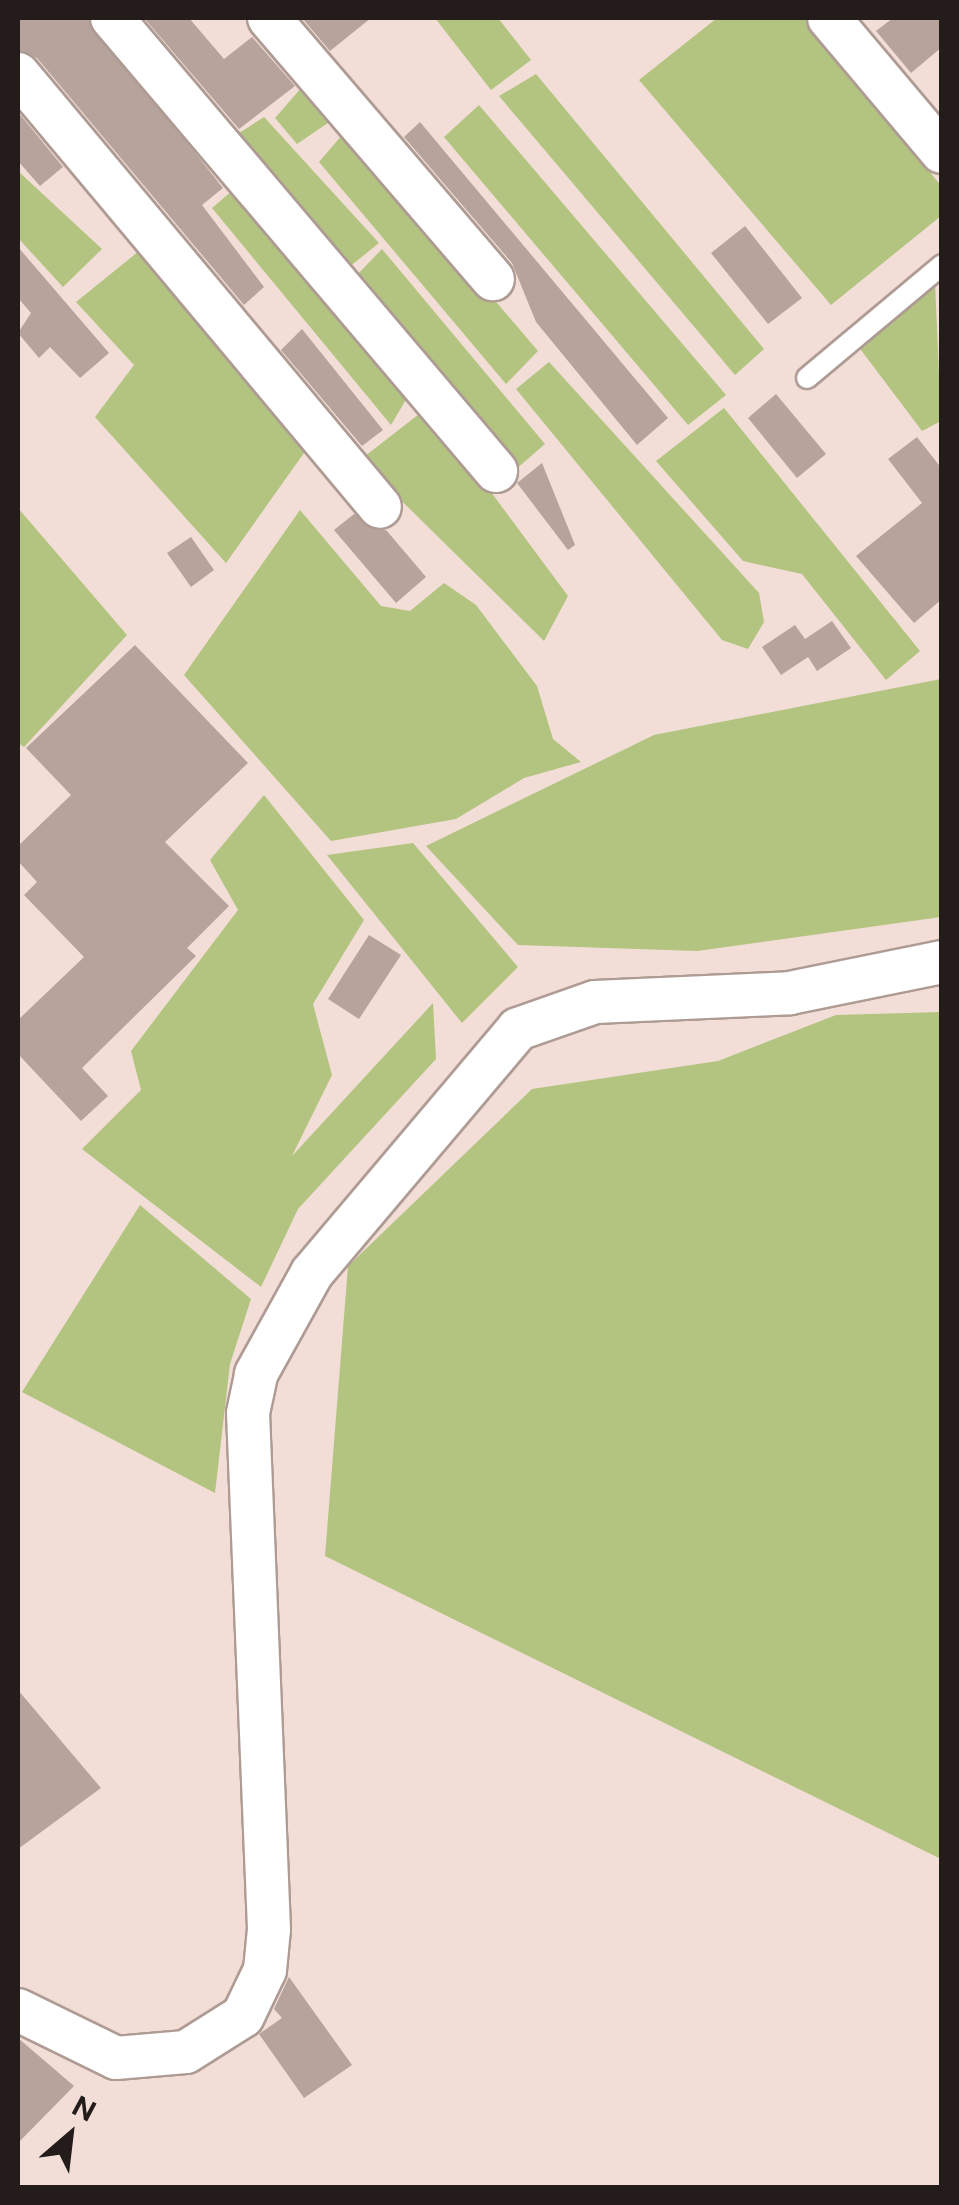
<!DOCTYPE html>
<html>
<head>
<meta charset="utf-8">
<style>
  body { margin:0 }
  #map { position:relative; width:959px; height:2205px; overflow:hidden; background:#f2ded7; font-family:"Public Sans",sans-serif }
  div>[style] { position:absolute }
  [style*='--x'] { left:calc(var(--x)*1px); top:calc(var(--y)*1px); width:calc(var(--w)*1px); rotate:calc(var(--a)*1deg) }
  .green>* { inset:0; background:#b2c47f }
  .building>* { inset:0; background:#b6a39c }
  .roads { filter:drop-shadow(2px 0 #ae9b94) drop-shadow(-2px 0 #ae9b94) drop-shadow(0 2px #ae9b94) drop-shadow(0 -2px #ae9b94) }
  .lane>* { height:20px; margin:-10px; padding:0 10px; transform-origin:10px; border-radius:10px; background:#fff }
  .street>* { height:42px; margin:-21px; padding:0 21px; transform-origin:21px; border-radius:21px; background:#fff }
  span { translate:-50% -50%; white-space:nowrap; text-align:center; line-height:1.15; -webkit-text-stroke:10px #f2ded7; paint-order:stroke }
  .frame { position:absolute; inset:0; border:20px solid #231c1a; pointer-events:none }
  .north { position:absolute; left:20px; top:2085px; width:100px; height:100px; -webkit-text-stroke:8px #f2ded7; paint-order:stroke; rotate:28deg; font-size:28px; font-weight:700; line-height:40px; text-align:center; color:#231c1a }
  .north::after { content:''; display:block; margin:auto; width:35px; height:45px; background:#231c1a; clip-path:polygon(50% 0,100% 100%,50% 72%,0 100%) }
</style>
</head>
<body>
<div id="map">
  <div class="green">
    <i style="clip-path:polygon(435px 18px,498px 18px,531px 60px,491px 90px)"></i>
    <i style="clip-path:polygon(717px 18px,808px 18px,941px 186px,941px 216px,831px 305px,639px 80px)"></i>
    <i style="clip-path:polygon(536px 74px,764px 349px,735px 375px,499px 96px)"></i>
    <i style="clip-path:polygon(309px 79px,341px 114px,297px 144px,275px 118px)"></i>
    <i style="clip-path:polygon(479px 105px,726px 395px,688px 425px,444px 137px)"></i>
    <i style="clip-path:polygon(264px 117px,379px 243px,348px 268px,233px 137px)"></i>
    <i style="clip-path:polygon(348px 128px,538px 351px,506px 384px,319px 162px)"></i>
    <i style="clip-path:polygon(18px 171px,102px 249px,63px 287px,18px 238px)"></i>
    <i style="clip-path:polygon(240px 184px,414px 386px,391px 425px,212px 208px)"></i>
    <i style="clip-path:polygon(144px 247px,311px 443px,226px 563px,95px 417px,134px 365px,76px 302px)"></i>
    <i style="clip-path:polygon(382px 249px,545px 444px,515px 470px,354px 278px)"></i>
    <i style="clip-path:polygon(935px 282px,941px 421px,922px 431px,858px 346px)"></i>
    <i style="clip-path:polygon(549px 362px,759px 593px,764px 622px,748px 649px,722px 640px,516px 389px)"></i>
    <i style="clip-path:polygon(428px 407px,568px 596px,544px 641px,360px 460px)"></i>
    <i style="clip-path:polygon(724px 408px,920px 651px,886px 680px,802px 574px,743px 561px,656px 461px)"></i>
    <i style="clip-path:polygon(18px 508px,127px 635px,24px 747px,18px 743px)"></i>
    <i style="clip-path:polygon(300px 510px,381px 606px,410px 611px,444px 583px,476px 605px,537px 686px,553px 739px,581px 762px,524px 778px,456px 819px,331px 841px,184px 675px)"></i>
    <i style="clip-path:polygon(941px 679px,941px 917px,697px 951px,518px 945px,426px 846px,654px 735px)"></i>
    <i style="clip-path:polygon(264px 795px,364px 920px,313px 1004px,332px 1075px,292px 1156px,433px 1003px,436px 1059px,298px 1209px,261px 1287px,82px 1149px,141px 1090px,131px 1051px,238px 910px,210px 860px)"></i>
    <i style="clip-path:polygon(413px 843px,518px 967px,462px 1023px,327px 855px)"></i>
    <i style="clip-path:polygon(941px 1012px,942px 1012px,941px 1859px,325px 1556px,348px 1266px,532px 1089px,718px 1061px,836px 1015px)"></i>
    <i style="clip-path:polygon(140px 1205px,251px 1299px,230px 1364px,215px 1493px,22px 1392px)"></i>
  </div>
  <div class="building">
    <i style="clip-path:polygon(18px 18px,88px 18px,223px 188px,202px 205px,264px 287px,244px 305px,37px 58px,18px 50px)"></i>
    <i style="clip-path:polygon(144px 18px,189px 18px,224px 59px,252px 37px,295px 86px,239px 129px)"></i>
    <i style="clip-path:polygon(302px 18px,371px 18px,330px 51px)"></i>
    <i style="clip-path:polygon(893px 18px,942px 18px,942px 47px,911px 73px,876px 31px)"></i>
    <i style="clip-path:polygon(18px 112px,63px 167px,40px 186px,18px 161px)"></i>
    <i style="clip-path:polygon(420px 122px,668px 418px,637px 445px,536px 322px,512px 263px,404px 137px)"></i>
    <i style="clip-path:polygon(745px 226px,802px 298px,768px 324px,711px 253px)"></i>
    <i style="clip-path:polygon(18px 247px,109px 353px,80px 378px,50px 347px,39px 358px,18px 333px,31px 313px,18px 298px)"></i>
    <i style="clip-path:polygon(302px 329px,383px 430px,362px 446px,281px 350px)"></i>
    <i style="clip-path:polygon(776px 394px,826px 454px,797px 478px,748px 418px)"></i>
    <i style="clip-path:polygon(917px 437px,942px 469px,942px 599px,914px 623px,856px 556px,922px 503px,888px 459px)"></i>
    <i style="clip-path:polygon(542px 463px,575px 545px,568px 550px,517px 483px)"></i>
    <i style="clip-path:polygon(354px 514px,387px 531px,426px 577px,396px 603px,334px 530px)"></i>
    <i style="clip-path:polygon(191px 537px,214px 570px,191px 587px,167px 553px)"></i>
    <i style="clip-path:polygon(832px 621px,851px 648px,817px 671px,808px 657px,781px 675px,762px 647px,795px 625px,805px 639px)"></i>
    <i style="clip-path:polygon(135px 645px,248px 763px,165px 842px,229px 906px,187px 948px,196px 956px,82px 1068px,108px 1096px,81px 1121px,18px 1054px,18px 1020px,84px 957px,24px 895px,37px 882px,18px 861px,18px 846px,71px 795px,26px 748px)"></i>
    <i style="clip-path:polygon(369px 935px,401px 955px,359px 1019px,328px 999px)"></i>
    <i style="clip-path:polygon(18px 1690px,101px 1788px,18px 1849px)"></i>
    <i style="clip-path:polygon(289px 1977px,352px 2065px,304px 2098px,259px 2034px,282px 2018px,274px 2009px)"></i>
    <i style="clip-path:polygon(18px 2038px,74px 2086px,18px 2143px)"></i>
  </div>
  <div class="roads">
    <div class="lane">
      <i style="--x:807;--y:378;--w:176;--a:-39.9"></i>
    </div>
    <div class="street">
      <i style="--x:112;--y:18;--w:594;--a:49.71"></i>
      <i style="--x:269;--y:18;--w:344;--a:49.4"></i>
      <i style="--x:829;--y:18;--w:175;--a:49.9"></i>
      <i style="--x:18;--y:74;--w:564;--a:50.1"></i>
      <i style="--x:18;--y:2010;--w:109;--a:26.1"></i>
      <i style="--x:116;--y:2058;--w:70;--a:-4.9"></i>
      <i style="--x:186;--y:2052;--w:67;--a:-32.3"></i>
      <i style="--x:243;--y:2016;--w:51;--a:-64.4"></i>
      <i style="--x:265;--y:1970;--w:41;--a:-84.4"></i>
      <i style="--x:269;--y:1929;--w:516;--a:-92.33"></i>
      <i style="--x:248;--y:1413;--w:40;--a:-78"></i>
      <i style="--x:256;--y:1374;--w:115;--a:-61"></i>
      <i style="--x:312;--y:1273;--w:319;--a:-49.8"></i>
      <i style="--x:518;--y:1029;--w:82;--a:-19.3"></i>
      <i style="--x:595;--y:1002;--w:195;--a:-2.6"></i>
      <i style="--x:790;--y:993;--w:155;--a:-11.5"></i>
    </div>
  </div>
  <div class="frame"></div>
  <div class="north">N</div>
</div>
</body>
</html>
